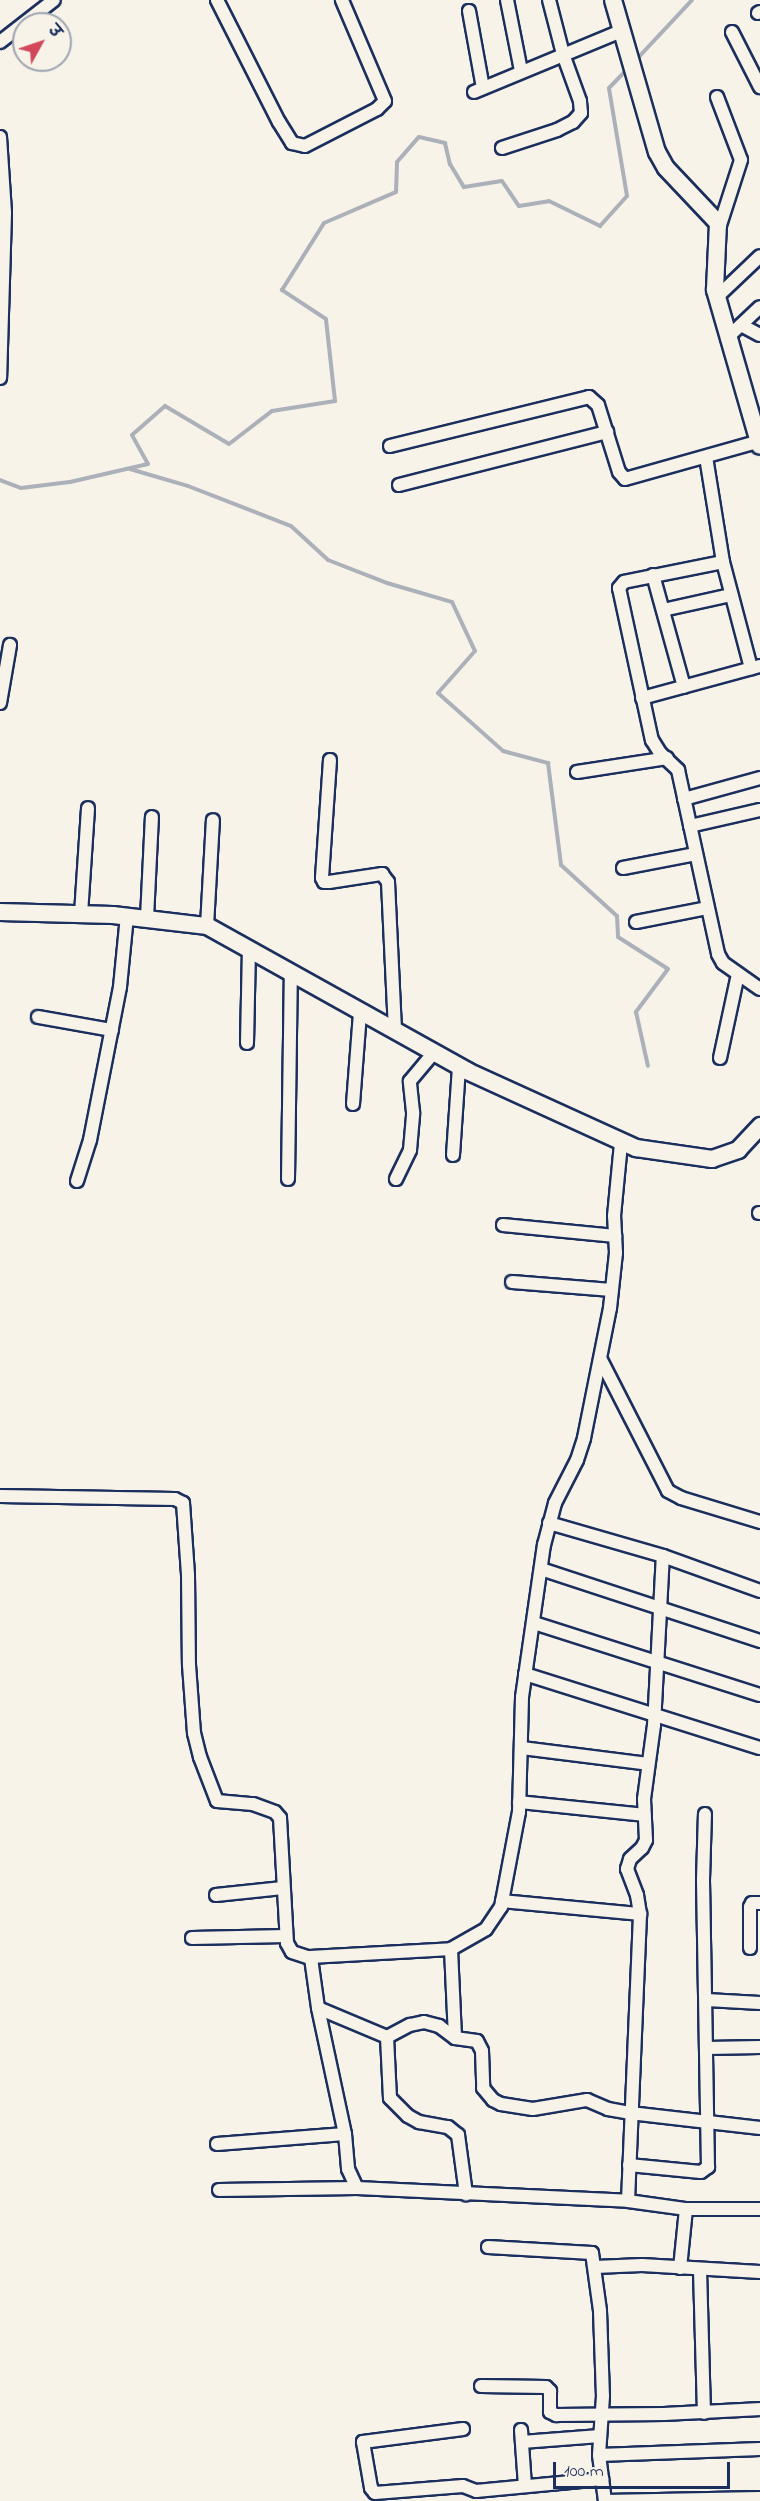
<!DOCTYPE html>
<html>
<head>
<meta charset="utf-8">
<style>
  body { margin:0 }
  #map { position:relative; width:760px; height:2501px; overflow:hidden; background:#f7f3e8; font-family:"Indie Flower","Playpen Sans Deva",sans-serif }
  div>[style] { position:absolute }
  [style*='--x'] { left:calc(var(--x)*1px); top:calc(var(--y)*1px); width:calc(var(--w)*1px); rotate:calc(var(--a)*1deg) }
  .stream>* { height:4px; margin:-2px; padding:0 2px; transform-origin:2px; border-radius:2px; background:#acb0b9 }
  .roads { filter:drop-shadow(2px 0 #1b2f5e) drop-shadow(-2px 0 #1b2f5e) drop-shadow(0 2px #1b2f5e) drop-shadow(0 -2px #1b2f5e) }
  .minor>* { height:12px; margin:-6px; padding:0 6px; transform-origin:6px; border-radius:6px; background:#f7f3e8 }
  .tertiary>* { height:16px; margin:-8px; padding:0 8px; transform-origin:8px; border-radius:8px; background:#f7f3e8 }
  span { translate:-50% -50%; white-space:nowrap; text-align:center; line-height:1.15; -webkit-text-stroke:4.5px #f7f3e8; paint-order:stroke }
  .north { position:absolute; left:12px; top:12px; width:60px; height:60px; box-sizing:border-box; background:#f7f3e8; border:2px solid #9fa5b1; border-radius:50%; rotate:50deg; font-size:16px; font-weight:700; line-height:24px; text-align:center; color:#1b2f5e }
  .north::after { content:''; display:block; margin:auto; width:21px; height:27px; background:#d1495b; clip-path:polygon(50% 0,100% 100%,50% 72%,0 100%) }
  .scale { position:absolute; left:553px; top:2462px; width:177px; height:27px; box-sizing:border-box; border:3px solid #1b2f5e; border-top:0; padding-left:8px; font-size:18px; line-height:21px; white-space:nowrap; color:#1b2f5e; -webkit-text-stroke:4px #f7f3e8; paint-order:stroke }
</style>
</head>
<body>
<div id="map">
  <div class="stream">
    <i style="--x:635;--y:61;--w:83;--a:-46.9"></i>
    <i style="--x:130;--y:469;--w:60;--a:16.3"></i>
    <i style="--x:188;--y:486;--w:110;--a:21.2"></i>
    <i style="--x:291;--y:526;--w:50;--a:42.6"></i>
    <i style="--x:328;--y:560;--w:63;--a:21.3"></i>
    <i style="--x:387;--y:583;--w:68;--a:16.3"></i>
    <i style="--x:452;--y:602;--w:54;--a:64.9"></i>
    <i style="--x:475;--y:651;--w:56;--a:131.4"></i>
    <i style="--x:438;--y:693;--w:87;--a:41.7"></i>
    <i style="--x:503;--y:751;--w:47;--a:14.9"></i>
    <i style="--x:548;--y:763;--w:103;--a:82.7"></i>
    <i style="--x:561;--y:865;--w:76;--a:42.3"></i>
    <i style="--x:617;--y:916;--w:21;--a:87"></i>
    <i style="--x:618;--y:937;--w:59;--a:32.6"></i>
    <i style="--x:668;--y:969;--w:54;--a:126.7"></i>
    <i style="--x:636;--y:1012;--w:55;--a:77.5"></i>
    <i style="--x:0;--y:480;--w:22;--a:21"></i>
    <i style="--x:21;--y:488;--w:49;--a:-7"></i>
    <i style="--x:70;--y:482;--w:80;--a:-13"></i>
    <i style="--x:148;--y:464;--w:33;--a:-119"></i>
    <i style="--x:132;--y:435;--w:44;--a:-41.3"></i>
    <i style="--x:165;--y:406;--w:74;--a:30.7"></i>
    <i style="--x:229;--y:444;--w:54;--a:-37.5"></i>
    <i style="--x:272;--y:411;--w:64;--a:-9"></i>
    <i style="--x:335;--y:401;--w:82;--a:-96.3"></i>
    <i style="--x:326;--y:319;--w:53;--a:-146.6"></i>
    <i style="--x:282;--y:290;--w:79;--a:-57.9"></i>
    <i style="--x:324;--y:223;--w:78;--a:-23.3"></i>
    <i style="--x:396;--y:192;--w:30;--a:-88"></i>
    <i style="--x:397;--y:162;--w:33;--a:-49"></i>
    <i style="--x:419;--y:137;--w:27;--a:13"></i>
    <i style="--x:445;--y:143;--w:22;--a:77"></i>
    <i style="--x:450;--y:164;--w:27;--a:59"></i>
    <i style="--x:464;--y:187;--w:38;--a:-9"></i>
    <i style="--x:502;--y:181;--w:30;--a:56"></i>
    <i style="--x:519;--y:206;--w:30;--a:-9"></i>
    <i style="--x:549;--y:201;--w:57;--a:26.1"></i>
    <i style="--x:600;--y:226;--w:40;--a:-48"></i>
    <i style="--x:627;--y:196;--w:109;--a:-99.5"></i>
    <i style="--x:609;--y:88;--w:28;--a:-46"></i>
  </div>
  <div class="roads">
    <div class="minor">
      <i style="--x:217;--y:0;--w:137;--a:63.1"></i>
      <i style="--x:279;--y:122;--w:25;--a:58"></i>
      <i style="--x:292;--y:143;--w:13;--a:13"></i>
      <i style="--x:305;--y:146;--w:81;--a:-27.2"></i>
      <i style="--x:377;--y:109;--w:11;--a:-45"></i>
      <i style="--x:385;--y:101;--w:110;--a:-113.1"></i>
      <i style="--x:507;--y:0;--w:72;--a:78.8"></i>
      <i style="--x:469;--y:11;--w:78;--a:79.7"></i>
      <i style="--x:758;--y:13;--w:2;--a:-27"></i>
      <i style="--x:732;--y:32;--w:62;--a:63"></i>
      <i style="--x:0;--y:42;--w:68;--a:-37.9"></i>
      <i style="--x:474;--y:92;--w:159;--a:-22.5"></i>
      <i style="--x:717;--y:97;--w:67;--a:69.1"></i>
      <i style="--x:741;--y:160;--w:71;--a:107.9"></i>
      <i style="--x:0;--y:137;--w:76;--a:86.2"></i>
      <i style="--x:5;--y:213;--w:165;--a:91.7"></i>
      <i style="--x:502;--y:148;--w:58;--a:-18.1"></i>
      <i style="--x:557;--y:130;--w:18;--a:-27"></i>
      <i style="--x:573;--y:122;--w:12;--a:-48"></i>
      <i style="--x:581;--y:113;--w:12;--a:-95"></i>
      <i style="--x:580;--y:101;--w:50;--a:-109.9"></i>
      <i style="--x:563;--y:54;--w:56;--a:-104.5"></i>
      <i style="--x:717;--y:297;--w:59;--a:-43.6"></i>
      <i style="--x:741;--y:325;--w:21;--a:28"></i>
      <i style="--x:727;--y:338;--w:45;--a:-43.2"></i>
      <i style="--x:390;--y:446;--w:205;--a:-13.8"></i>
      <i style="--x:589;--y:397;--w:12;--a:42"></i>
      <i style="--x:598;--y:405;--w:70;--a:72.6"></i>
      <i style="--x:619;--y:472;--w:9;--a:49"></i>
      <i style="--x:625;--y:479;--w:140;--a:-15.7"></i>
      <i style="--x:706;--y:457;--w:106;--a:80.8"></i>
      <i style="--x:723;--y:562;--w:110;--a:75.2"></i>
      <i style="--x:399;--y:485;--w:215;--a:-14.3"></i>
      <i style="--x:723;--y:562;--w:101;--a:168.6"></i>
      <i style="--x:624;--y:582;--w:8;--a:130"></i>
      <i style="--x:619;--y:588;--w:156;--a:77.8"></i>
      <i style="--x:652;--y:740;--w:15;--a:58"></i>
      <i style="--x:660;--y:753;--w:25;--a:43"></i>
      <i style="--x:678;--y:770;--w:188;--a:77.7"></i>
      <i style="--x:718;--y:954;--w:10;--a:61"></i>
      <i style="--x:723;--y:963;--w:45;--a:35.1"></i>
      <i style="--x:653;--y:575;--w:116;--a:74.5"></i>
      <i style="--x:663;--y:610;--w:70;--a:-12.4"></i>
      <i style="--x:642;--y:698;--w:122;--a:-15.2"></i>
      <i style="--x:0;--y:703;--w:59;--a:-80.2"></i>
      <i style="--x:330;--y:760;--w:118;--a:93.9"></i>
      <i style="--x:322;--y:878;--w:4;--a:63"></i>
      <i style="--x:324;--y:882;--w:5;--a:0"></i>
      <i style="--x:329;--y:882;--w:54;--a:-8.6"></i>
      <i style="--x:382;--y:874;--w:10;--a:53"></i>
      <i style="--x:388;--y:882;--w:149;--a:87.3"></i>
      <i style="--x:577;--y:772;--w:91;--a:-8.8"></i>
      <i style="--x:684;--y:799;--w:79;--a:-15.4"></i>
      <i style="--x:690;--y:826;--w:72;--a:-12.9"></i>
      <i style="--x:623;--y:868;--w:74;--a:-10.9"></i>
      <i style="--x:81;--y:914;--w:106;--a:-86.2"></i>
      <i style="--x:147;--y:918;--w:101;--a:-87.2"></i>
      <i style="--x:636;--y:922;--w:72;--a:-11.2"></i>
      <i style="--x:207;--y:926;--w:106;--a:-86.8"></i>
      <i style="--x:38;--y:1017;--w:75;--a:10"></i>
      <i style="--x:247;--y:1043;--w:93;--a:-88.8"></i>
      <i style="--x:720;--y:1058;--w:86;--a:-77.9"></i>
      <i style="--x:353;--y:1104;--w:92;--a:-85.6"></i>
      <i style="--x:453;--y:1155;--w:89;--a:-86.1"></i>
      <i style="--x:288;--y:1179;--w:205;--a:-89.2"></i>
      <i style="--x:396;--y:1179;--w:32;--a:-64"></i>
      <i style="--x:410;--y:1150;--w:38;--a:-85"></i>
      <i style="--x:413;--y:1112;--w:31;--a:-96"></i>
      <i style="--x:410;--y:1081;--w:38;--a:-50"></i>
      <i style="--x:77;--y:1181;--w:43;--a:-72.4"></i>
      <i style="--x:90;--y:1140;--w:156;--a:-78.9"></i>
      <i style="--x:120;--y:987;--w:71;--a:-84.4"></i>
      <i style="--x:759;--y:1213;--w:1;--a:0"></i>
      <i style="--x:503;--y:1225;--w:113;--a:5.6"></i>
      <i style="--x:512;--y:1282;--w:100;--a:4.6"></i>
      <i style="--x:601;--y:1360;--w:147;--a:62.9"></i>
      <i style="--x:668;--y:1491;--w:15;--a:28"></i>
      <i style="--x:681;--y:1498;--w:83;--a:16.9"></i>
      <i style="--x:0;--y:1496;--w:175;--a:1"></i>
      <i style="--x:175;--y:1499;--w:9;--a:27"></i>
      <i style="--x:183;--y:1503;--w:72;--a:86"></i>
      <i style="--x:188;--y:1575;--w:90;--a:89.4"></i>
      <i style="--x:189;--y:1665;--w:68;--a:85.8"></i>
      <i style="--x:194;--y:1733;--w:25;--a:76"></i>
      <i style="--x:200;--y:1757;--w:47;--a:68.9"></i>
      <i style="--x:217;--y:1801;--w:36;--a:5"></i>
      <i style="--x:253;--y:1804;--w:23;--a:20"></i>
      <i style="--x:275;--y:1812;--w:8;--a:50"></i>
      <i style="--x:280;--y:1818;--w:125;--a:86.8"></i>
      <i style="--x:287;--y:1943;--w:10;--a:61"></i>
      <i style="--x:292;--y:1952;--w:20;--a:18"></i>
      <i style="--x:311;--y:1958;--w:50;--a:82"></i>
      <i style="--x:318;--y:2008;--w:129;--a:77.9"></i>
      <i style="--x:345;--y:2134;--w:35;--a:85"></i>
      <i style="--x:348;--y:2169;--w:21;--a:65"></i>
      <i style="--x:357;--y:2188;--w:271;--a:2.7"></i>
      <i style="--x:628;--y:2201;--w:59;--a:7.9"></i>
      <i style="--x:686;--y:2209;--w:74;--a:0"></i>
      <i style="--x:549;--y:1523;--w:119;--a:16.1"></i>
      <i style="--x:663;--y:1556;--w:103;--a:19.8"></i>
      <i style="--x:541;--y:1569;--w:231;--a:18.2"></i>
      <i style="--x:534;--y:1623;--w:237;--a:17.7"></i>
      <i style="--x:525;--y:1674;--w:246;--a:17.5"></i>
      <i style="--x:522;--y:1748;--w:127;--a:7.2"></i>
      <i style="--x:519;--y:1802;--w:126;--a:5.9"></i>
      <i style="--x:216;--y:1895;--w:67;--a:-6"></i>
      <i style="--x:502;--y:1901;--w:139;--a:5.4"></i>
      <i style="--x:192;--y:1938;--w:94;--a:-1.2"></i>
      <i style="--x:750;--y:1948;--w:41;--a:-90"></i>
      <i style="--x:750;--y:1907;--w:4;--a:-63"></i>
      <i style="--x:752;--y:1903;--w:8;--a:0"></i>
      <i style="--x:451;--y:1949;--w:89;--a:87.4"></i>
      <i style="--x:310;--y:1957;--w:141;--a:-3.2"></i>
      <i style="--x:451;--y:1949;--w:40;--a:-29.7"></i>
      <i style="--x:486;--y:1929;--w:27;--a:-56"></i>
      <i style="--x:501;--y:1907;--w:97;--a:-79.3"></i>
      <i style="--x:519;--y:1812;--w:115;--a:-88.5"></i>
      <i style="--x:522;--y:1697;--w:154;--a:-81.8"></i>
      <i style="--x:544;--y:1545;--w:43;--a:-75.3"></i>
      <i style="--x:555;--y:1503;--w:48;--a:-62.9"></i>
      <i style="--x:577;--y:1460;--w:23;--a:-72"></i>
      <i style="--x:584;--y:1438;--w:133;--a:-78.7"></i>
      <i style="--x:610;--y:1308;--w:55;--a:-83.8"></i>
      <i style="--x:616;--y:1253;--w:37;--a:-93"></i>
      <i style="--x:614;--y:1216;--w:73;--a:-84.5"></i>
      <i style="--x:707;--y:2000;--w:53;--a:3.2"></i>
      <i style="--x:318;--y:2008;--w:75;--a:22.8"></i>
      <i style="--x:387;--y:2037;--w:26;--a:-28"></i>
      <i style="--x:410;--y:2025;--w:14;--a:-12"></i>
      <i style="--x:424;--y:2022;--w:16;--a:15"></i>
      <i style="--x:439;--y:2026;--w:20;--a:37"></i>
      <i style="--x:455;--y:2038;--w:22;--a:8"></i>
      <i style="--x:477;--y:2041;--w:11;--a:63"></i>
      <i style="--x:482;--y:2051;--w:37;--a:88"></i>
      <i style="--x:483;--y:2088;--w:16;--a:50"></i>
      <i style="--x:493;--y:2100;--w:9;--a:27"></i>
      <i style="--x:501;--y:2104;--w:32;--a:9"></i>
      <i style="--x:533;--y:2109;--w:55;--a:-9.5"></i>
      <i style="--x:587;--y:2100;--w:23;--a:23"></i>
      <i style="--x:608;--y:2109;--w:22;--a:10"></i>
      <i style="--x:630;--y:2113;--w:131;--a:6.6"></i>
      <i style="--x:387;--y:2037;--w:61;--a:87.2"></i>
      <i style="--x:390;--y:2098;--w:25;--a:45"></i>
      <i style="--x:408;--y:2116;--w:13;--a:29"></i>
      <i style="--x:419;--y:2122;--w:29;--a:10"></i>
      <i style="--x:448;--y:2127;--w:13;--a:39"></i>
      <i style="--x:458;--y:2135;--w:60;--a:82.3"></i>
      <i style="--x:707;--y:2048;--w:53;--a:-1.1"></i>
      <i style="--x:217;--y:2144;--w:128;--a:-4.5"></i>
      <i style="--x:629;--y:2165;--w:72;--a:5.6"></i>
      <i style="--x:701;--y:2172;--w:9;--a:-36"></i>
      <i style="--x:708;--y:2167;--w:287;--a:-91"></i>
      <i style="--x:703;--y:1880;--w:66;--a:-88.3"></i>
      <i style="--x:219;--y:2190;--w:138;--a:-0.8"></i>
      <i style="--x:628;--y:2201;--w:287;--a:-87.6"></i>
      <i style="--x:640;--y:1914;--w:19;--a:-99"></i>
      <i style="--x:637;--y:1895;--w:28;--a:-111"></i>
      <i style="--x:627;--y:1869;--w:10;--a:-73"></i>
      <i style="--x:630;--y:1859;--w:16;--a:-43"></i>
      <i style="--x:642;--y:1848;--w:9;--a:-63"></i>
      <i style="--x:646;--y:1840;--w:41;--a:-92.8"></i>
      <i style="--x:644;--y:1799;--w:75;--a:-82.3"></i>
      <i style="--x:654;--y:1725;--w:169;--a:-87"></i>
      <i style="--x:488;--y:2247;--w:104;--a:3.3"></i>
      <i style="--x:592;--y:2253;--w:59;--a:82.1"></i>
      <i style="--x:600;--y:2311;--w:85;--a:88"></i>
      <i style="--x:603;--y:2396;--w:59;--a:93.9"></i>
      <i style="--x:599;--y:2455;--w:46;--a:82.6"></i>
      <i style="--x:595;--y:2267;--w:47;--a:-2.4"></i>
      <i style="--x:642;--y:2265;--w:118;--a:3.4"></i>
      <i style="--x:680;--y:2268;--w:59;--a:-84.2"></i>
      <i style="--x:700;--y:2270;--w:143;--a:88.4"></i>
      <i style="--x:481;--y:2386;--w:65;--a:0.9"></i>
      <i style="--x:546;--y:2387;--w:6;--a:45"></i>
      <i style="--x:550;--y:2391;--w:21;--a:90"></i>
      <i style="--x:550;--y:2412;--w:7;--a:27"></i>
      <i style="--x:556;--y:2415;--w:109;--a:-0.5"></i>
      <i style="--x:665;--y:2414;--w:95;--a:-3"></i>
      <i style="--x:463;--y:2429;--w:101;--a:172.6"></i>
      <i style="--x:363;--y:2442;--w:47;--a:80.1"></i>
      <i style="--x:371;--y:2488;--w:6;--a:51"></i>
      <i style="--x:375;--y:2493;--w:88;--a:-4.5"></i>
      <i style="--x:463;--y:2486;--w:14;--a:21"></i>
      <i style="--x:476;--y:2491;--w:127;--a:-5.4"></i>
      <i style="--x:521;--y:2430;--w:56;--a:85.9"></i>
      <i style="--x:522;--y:2442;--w:78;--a:-4.4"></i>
      <i style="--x:599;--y:2455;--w:161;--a:-2.1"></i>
      <i style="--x:605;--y:2501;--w:155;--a:-1.1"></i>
    </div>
    <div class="tertiary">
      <i style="--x:613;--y:0;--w:158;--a:73.9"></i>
      <i style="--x:657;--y:152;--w:18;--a:61"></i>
      <i style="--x:666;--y:168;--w:76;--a:46.6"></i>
      <i style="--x:718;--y:223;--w:67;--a:92.6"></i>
      <i style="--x:715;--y:290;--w:162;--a:73.9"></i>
      <i style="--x:0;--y:912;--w:113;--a:1.5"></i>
      <i style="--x:113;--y:915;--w:95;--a:6.7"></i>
      <i style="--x:207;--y:926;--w:298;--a:29.1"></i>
      <i style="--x:467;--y:1071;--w:186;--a:24.5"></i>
      <i style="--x:636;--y:1148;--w:77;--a:8.2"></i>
      <i style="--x:712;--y:1159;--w:28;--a:-19"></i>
      <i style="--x:738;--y:1150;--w:33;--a:-47"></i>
    </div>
  </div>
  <div class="north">उ</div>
  <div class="scale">100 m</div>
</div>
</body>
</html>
